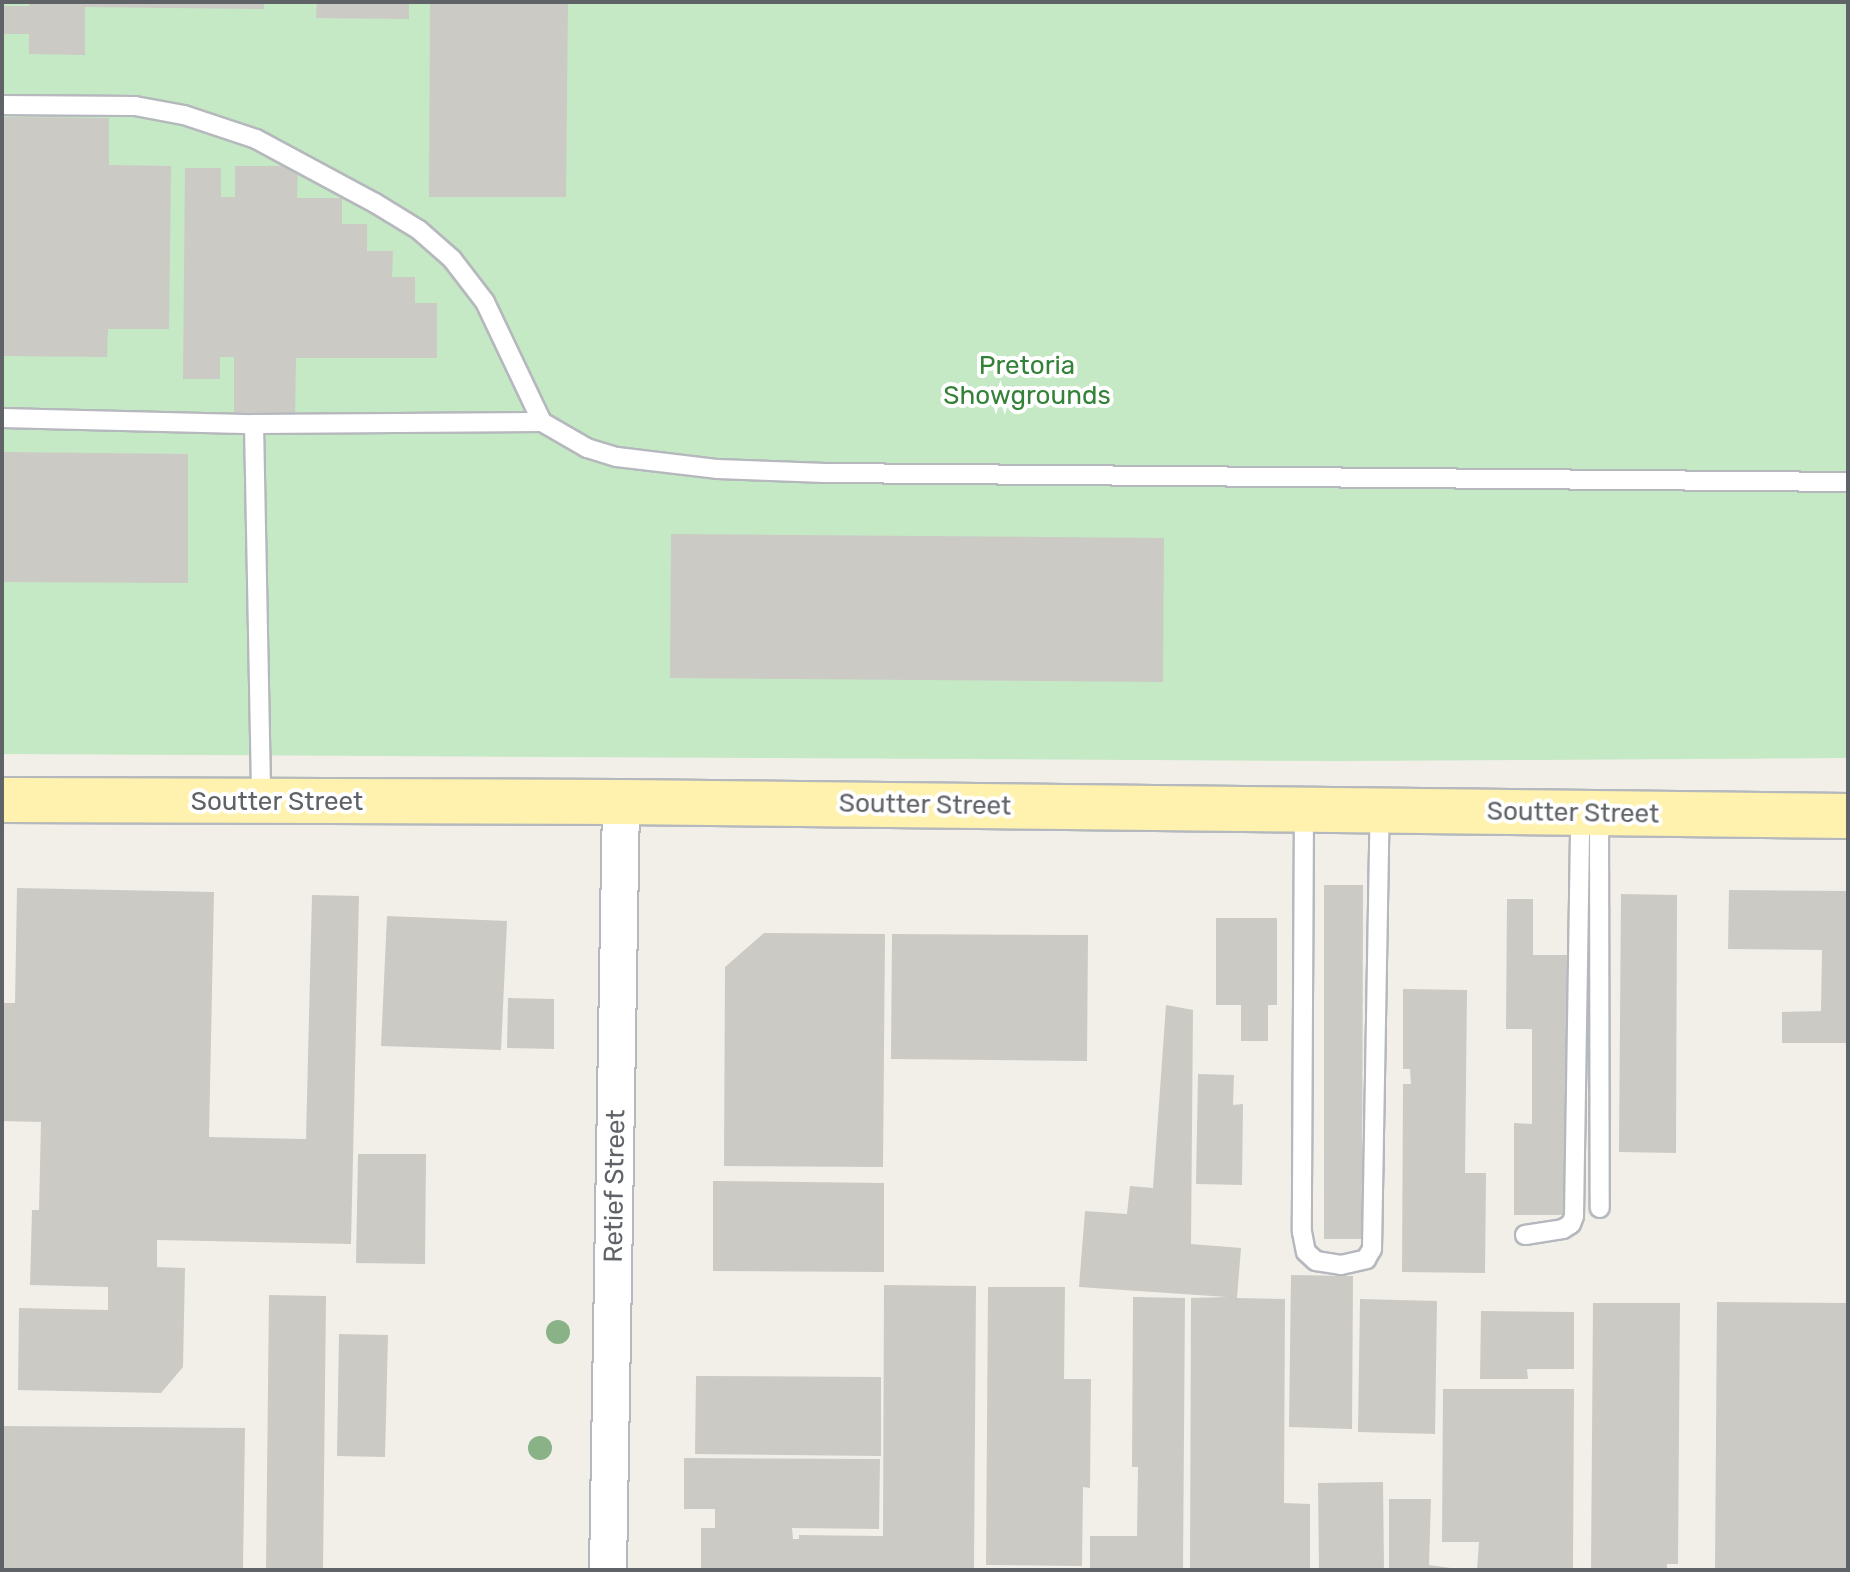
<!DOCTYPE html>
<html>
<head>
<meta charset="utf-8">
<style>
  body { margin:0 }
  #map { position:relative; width:1850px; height:1572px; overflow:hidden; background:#f1efe8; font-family:Rubik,sans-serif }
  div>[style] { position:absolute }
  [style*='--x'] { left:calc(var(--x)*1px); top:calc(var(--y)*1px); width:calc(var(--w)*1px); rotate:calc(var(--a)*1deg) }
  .green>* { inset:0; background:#c5e8c5 }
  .building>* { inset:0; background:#cccac5 }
  .roads { filter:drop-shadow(2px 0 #b5b8bc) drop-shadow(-2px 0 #b5b8bc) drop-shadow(0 2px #b5b8bc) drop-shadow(0 -2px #b5b8bc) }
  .lane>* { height:18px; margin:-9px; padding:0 9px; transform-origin:9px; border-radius:9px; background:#fff }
  .street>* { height:36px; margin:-18px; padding:0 18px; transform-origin:18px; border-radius:18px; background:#fff }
  .primary>* { height:44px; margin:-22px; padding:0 22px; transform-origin:22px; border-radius:22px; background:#fff2af }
  .trees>* { width:24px; height:24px; margin:-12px; border-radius:50%; background:#89b387 }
  span { translate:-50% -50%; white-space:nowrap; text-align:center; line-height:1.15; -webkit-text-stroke:8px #fff; paint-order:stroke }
  .park-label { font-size:26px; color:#348238 }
  .street-label { font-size:26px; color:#5f6368 }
  .frame { position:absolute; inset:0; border:4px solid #5f6368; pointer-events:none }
</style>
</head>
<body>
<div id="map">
  <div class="green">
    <i style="clip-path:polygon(2px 2px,1848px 2px,1848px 758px,1341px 761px,2px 754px)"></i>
  </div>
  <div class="building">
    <i style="clip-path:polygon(29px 2px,264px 2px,264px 9px,85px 7px,85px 55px,29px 54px,29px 34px,2px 34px,2px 6px,29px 6px)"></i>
    <i style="clip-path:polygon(317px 2px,409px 2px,409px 19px,316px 18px)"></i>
    <i style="clip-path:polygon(430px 2px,568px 2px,566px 197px,429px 197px)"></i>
    <i style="clip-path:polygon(2px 117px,109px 118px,109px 165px,171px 166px,169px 329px,108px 329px,107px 357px,2px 356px)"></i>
    <i style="clip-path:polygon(235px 166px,298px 166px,297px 198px,342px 198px,342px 224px,367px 224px,367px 251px,393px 251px,392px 277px,415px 277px,415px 303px,437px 303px,437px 358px,296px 358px,295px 417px,234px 416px,234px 357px,220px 357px,220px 379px,183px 379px,185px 168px,221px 168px,221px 197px,235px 197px)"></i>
    <i style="clip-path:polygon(2px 452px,188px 454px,188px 583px,2px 582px)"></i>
    <i style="clip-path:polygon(671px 534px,1164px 538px,1163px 682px,670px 678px)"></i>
    <i style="clip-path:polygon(1324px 885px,1363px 885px,1362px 1239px,1324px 1239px)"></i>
    <i style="clip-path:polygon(17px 888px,214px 892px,209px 1137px,306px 1139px,312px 895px,359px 896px,351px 1244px,157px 1240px,157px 1267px,185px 1268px,183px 1367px,161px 1393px,18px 1390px,19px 1308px,108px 1310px,108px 1287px,30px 1285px,32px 1210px,39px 1210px,41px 1122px,2px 1121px,2px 1003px,15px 1003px)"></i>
    <i style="clip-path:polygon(1729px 890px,1848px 891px,1848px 1043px,1782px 1043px,1782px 1012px,1821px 1011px,1822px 950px,1728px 949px)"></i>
    <i style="clip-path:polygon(1621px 894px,1677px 895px,1676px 1153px,1619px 1152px)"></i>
    <i style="clip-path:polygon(1507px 899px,1533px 899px,1533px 955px,1567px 955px,1566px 1215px,1514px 1215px,1514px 1123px,1532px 1124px,1532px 1029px,1506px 1029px)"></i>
    <i style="clip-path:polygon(387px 916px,507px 921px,501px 1050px,381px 1046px)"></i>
    <i style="clip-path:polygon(1216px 918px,1277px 918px,1277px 1005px,1268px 1005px,1268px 1041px,1241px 1041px,1241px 1005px,1216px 1005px)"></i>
    <i style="clip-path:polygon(764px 933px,885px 934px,883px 1167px,724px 1166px,725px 967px)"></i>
    <i style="clip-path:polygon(892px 934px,1088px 935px,1087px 1061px,891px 1059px)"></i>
    <i style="clip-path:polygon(1403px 989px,1467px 990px,1465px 1173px,1486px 1173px,1485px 1273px,1402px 1272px,1403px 1084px,1411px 1084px,1410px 1069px,1403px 1069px)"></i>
    <i style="clip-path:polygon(508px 998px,554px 999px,554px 1049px,507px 1048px)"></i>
    <i style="clip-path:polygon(1166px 1005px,1193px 1010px,1191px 1244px,1241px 1248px,1237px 1298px,1285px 1299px,1284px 1503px,1310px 1504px,1310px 1570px,1190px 1570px,1191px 1298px,1227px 1297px,1079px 1287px,1085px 1211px,1127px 1214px,1130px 1186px,1153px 1188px)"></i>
    <i style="clip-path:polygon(1198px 1074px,1234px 1075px,1233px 1105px,1243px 1104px,1242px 1185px,1196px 1184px)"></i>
    <i style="clip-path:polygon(358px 1154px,426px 1154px,425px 1264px,356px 1263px)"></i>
    <i style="clip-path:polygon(713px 1181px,884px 1183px,884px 1272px,713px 1271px)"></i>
    <i style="clip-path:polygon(1291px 1275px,1353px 1276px,1352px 1429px,1289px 1427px)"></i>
    <i style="clip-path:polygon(884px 1285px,976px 1286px,974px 1570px,701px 1570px,701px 1528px,715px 1528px,715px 1509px,684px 1509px,684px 1458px,880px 1459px,879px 1529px,792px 1528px,793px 1539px,799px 1539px,799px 1535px,883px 1536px)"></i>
    <i style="clip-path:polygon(988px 1287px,1065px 1287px,1064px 1379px,1091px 1379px,1090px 1488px,1083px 1487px,1082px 1566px,986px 1565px)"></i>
    <i style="clip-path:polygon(269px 1295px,326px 1296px,323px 1570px,266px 1570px)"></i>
    <i style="clip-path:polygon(1133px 1297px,1185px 1298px,1183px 1570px,1090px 1570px,1090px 1536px,1137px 1536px,1138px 1467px,1132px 1467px)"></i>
    <i style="clip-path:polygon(1360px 1299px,1437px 1301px,1435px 1434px,1358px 1432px)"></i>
    <i style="clip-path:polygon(1717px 1302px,1848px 1303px,1848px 1570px,1715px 1570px)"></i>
    <i style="clip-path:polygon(1593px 1303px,1680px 1303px,1678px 1564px,1667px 1564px,1667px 1570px,1591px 1570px)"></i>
    <i style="clip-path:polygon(1481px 1311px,1574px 1312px,1574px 1369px,1527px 1369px,1528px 1379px,1480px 1379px)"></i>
    <i style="clip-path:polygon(339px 1334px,388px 1335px,385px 1457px,337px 1456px)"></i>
    <i style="clip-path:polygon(696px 1376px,881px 1377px,881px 1456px,695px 1454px)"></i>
    <i style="clip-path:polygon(1443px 1389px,1574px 1389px,1573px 1570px,1477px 1570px,1479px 1542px,1442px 1542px)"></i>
    <i style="clip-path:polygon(2px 1426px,245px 1428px,243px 1570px,2px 1570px)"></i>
    <i style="clip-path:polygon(1383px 1482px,1384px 1570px,1319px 1570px,1318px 1483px)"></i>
    <i style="clip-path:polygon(1389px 1499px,1431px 1499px,1429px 1565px,1465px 1570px,1389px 1570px)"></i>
  </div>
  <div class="roads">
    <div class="lane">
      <i style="--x:2;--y:105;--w:133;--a:0.4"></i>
      <i style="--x:135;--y:106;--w:50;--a:10.4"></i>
      <i style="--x:184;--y:115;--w:76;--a:18.4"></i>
      <i style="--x:256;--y:139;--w:135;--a:28.3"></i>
      <i style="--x:375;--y:203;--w:52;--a:31.5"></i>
      <i style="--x:419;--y:230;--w:44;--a:41.3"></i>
      <i style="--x:452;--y:259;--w:54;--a:52.5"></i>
      <i style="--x:485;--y:302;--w:133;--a:64.6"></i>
      <i style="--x:542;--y:422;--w:52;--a:30"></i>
      <i style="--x:587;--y:448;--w:31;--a:17"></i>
      <i style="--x:617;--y:457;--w:102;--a:6.8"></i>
      <i style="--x:718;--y:469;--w:107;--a:2.1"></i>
      <i style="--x:825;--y:473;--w:1023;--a:0.5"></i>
      <i style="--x:2;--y:418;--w:252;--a:1.4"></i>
      <i style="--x:254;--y:424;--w:288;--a:-0.4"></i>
      <i style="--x:254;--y:424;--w:378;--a:88.9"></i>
      <i style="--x:1304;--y:810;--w:422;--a:90.3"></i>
      <i style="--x:1302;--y:1232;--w:20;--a:79"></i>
      <i style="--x:1306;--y:1252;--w:13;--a:42"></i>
      <i style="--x:1316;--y:1261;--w:25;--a:9"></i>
      <i style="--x:1341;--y:1265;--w:26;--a:-13"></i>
      <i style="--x:1366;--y:1259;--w:12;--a:-59"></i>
      <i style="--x:1372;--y:1249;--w:438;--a:-89"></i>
      <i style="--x:1599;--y:814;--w:394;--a:89.9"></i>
      <i style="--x:1525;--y:1235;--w:38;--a:-9"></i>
      <i style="--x:1563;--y:1229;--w:9;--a:-32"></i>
      <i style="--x:1571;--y:1224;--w:9;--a:-69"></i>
      <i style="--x:1574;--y:1216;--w:402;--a:-89.1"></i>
    </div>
    <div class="street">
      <i style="--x:608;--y:1570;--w:768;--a:-89.03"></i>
    </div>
    <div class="primary">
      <i style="--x:2;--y:800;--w:619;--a:0.19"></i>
      <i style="--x:621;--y:802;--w:1227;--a:0.65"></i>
    </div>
  </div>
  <div class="trees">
    <i style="left:558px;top:1332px"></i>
    <i style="left:540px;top:1448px"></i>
  </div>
  <div class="park-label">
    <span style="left:1027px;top:381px">Pretoria<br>Showgrounds</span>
  </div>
  <div class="street-label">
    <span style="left:277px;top:802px">Soutter Street</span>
    <span style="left:925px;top:805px;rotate:1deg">Soutter Street</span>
    <span style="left:1573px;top:813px;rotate:1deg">Soutter Street</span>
    <span style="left:615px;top:1186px;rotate:-89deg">Retief Street</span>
  </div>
  <div class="frame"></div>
</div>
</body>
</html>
